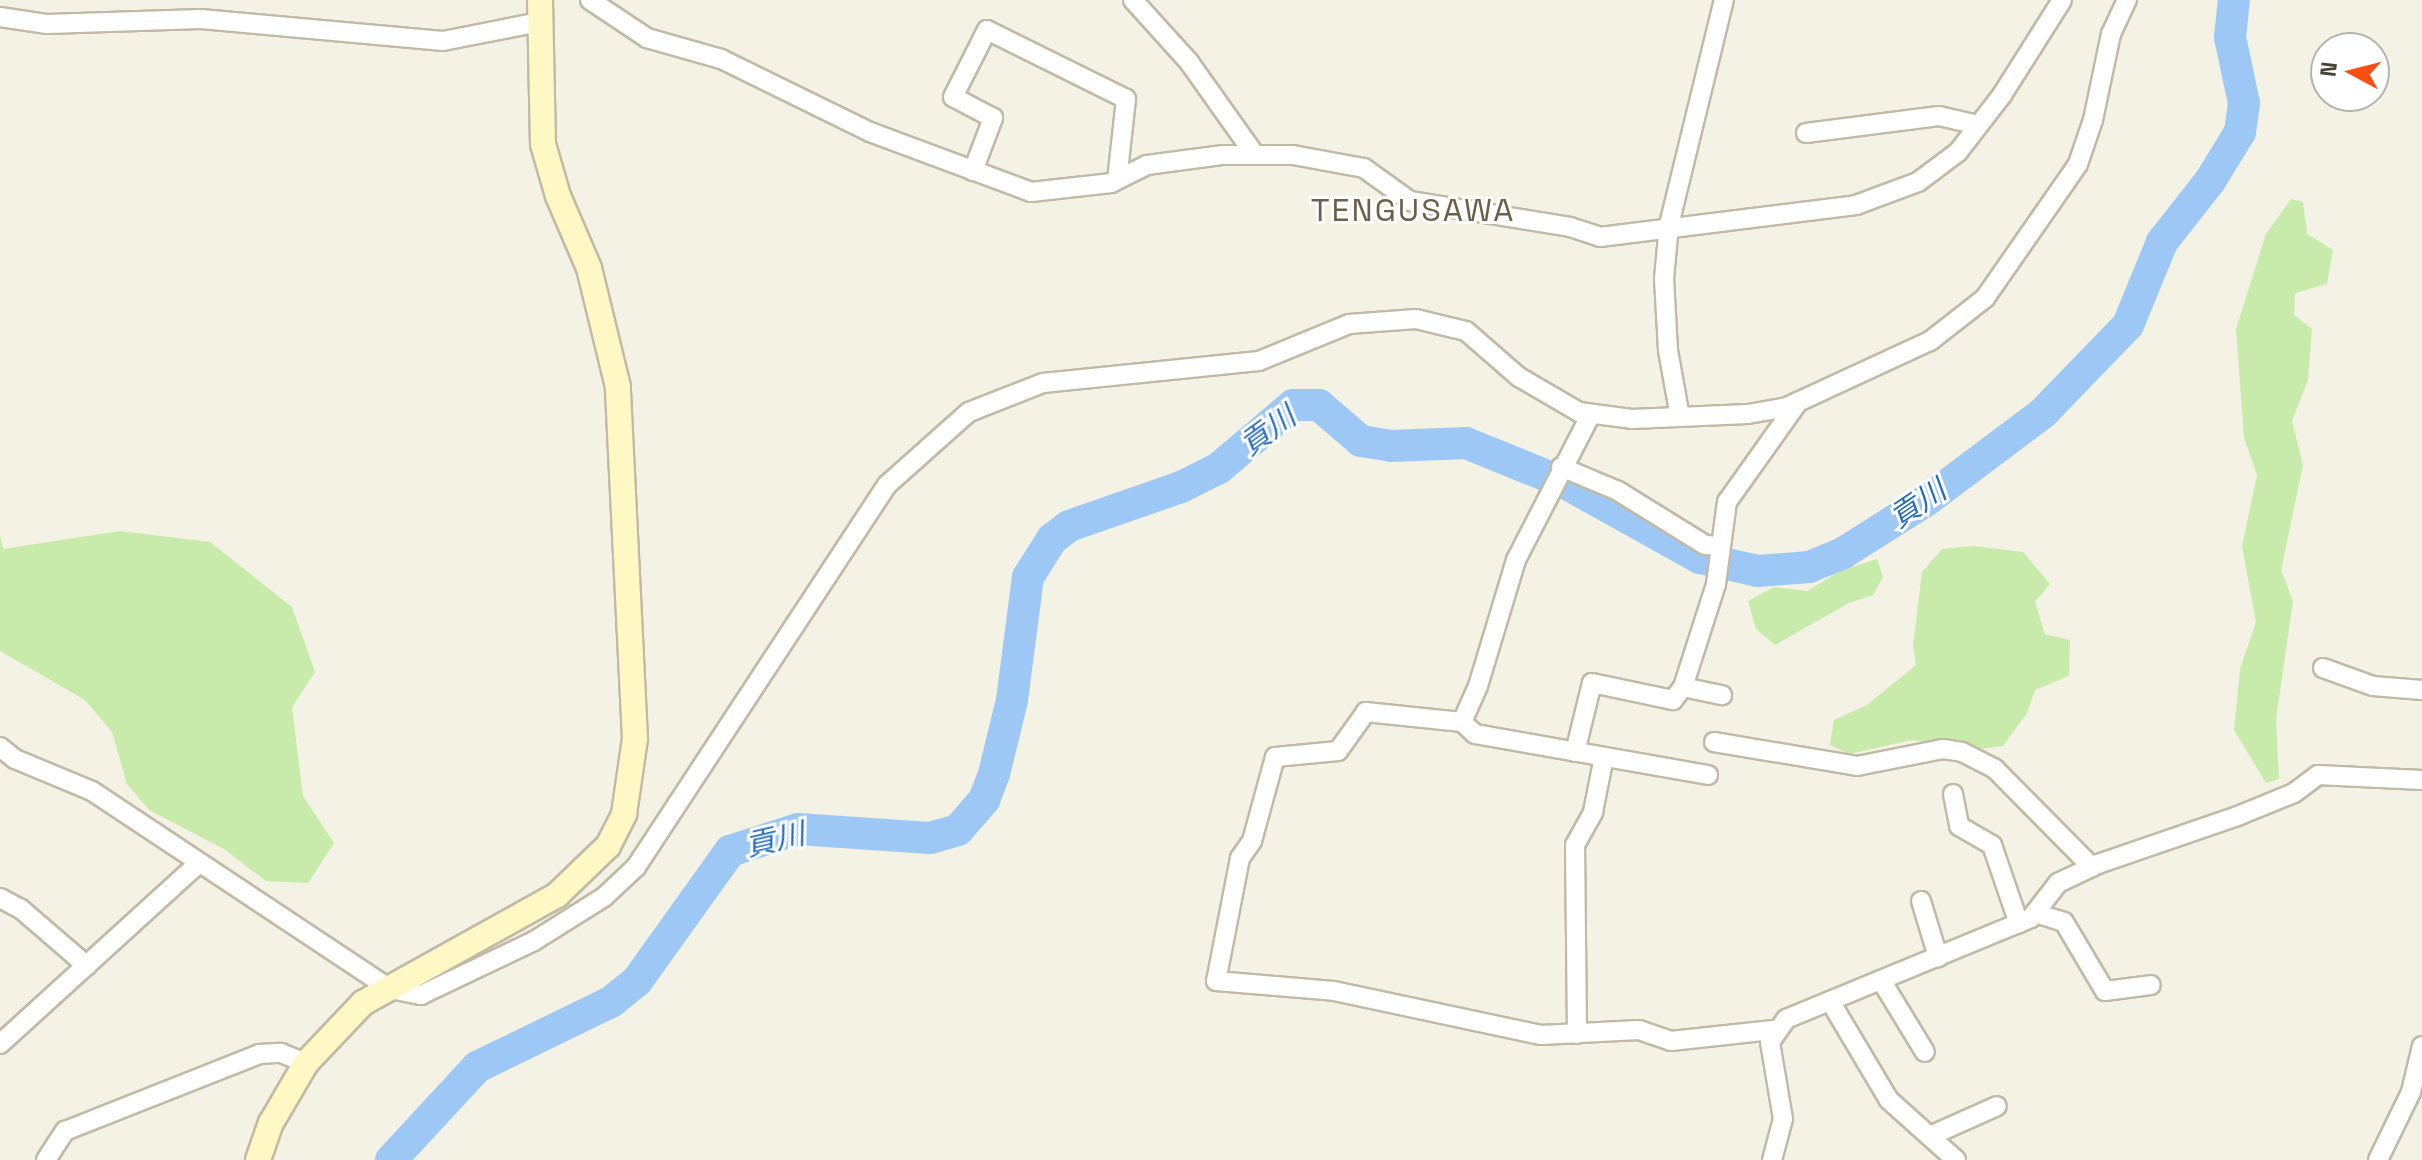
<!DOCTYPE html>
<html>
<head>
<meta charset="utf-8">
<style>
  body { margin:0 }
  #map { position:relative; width:2422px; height:1160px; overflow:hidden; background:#f4f1e5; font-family:"Space Grotesk","Noto Sans JP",sans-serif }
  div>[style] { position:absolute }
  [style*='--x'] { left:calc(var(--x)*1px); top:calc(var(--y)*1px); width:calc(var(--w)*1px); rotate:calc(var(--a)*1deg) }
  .green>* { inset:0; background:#c8ebab }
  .river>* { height:32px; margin:-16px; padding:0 16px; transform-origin:16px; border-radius:16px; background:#9dc8f5 }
  .roads { filter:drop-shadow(2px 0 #c0baa7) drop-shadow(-2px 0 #c0baa7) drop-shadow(0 2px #c0baa7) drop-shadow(0 -2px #c0baa7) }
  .street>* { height:18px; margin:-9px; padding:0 9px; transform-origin:9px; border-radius:9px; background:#fff }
  .secondary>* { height:24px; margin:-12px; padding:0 12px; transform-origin:12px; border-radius:12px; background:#fff7c4 }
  span { translate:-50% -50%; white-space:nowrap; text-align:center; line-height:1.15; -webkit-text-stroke:6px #fff; paint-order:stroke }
  .water-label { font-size:30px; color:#266cbb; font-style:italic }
  .quarter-label { font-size:32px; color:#6b614b; letter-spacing:2px }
  .north { position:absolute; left:2310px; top:32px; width:80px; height:80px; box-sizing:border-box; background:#fff; border:2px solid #b5b3ae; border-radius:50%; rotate:277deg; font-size:22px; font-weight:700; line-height:32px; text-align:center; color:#474234 }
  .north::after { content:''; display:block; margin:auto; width:28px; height:36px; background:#ff4e11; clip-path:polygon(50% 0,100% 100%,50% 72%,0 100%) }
</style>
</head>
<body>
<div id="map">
  <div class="green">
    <i style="clip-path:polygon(2291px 199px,2303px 202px,2307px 234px,2333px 250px,2327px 284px,2295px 293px,2294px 315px,2312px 329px,2308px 380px,2292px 421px,2303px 465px,2281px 570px,2293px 601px,2276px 719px,2279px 779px,2266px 783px,2234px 730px,2240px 669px,2256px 622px,2242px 546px,2257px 475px,2244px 438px,2236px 329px,2266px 234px)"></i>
    <i style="clip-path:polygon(120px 531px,210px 542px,292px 607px,315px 672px,292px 707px,303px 796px,334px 843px,308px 883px,266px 881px,224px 849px,149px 810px,127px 784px,112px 732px,85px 700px,0 651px,0 535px,3px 549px)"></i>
    <i style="clip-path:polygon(1974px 546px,2023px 552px,2050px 584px,2035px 602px,2045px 634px,2070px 640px,2069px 676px,2035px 690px,2027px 713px,2003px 746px,1980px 749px,1912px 740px,1849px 754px,1830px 745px,1834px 720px,1867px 705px,1916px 665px,1913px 646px,1922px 572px,1942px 549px)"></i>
    <i style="clip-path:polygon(1877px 559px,1883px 577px,1873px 595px,1849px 603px,1775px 645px,1756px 629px,1748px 601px,1774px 587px,1807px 591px,1840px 571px)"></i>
  </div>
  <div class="river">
    <i style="--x:391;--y:1160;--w:127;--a:-47.2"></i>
    <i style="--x:477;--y:1067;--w:149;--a:-25.9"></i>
    <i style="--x:611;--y:1002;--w:33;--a:-39"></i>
    <i style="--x:637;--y:981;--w:160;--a:-54.4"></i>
    <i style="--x:730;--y:851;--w:71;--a:-17.9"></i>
    <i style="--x:798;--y:829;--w:132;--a:3.9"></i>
    <i style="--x:930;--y:838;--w:29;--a:-16"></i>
    <i style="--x:958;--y:830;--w:40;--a:-49"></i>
    <i style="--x:984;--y:800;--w:28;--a:-69"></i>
    <i style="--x:994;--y:774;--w:76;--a:-76.3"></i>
    <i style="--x:1012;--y:700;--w:124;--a:-82.6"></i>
    <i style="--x:1028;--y:577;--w:45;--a:-57.7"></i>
    <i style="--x:1052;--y:539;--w:21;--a:-37"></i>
    <i style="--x:1069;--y:526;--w:119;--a:-19.2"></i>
    <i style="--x:1181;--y:487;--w:42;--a:-26.6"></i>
    <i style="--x:1219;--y:468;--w:97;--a:-40.4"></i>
    <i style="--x:1293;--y:405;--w:26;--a:0"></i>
    <i style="--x:1319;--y:405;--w:55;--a:40.6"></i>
    <i style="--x:1361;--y:441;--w:30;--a:9"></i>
    <i style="--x:1391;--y:446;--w:75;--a:-2.3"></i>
    <i style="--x:1466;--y:443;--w:109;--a:22.1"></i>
    <i style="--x:1567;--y:484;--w:152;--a:29.1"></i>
    <i style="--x:1700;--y:558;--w:59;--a:12.6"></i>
    <i style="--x:1758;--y:571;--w:51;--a:-4.5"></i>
    <i style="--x:1809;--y:567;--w:37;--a:-22"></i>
    <i style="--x:1843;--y:553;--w:99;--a:-32.2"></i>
    <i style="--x:1927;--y:500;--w:145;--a:-36.9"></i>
    <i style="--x:2043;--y:413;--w:122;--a:-46"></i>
    <i style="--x:2128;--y:325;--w:90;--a:-67.7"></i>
    <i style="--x:2162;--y:242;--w:78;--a:-51.8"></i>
    <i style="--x:2210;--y:181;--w:57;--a:-58.5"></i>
    <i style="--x:2240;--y:132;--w:29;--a:-82"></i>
    <i style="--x:2244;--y:103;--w:67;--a:-102"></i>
    <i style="--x:2230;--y:37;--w:37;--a:-84"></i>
  </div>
  <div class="roads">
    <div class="street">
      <i style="--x:590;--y:0;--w:69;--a:33.7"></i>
      <i style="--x:647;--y:38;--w:77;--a:15.8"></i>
      <i style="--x:721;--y:59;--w:166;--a:26.1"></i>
      <i style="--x:870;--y:132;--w:172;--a:20.4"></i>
      <i style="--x:1031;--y:192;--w:81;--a:-6.4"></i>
      <i style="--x:1111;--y:183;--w:40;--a:-26.6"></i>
      <i style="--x:1147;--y:165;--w:77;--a:-7.5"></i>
      <i style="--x:1223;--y:155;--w:70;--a:0"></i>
      <i style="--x:1293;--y:155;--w:72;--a:10.4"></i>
      <i style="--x:1364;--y:168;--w:57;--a:35.7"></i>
      <i style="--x:1410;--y:201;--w:162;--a:9.2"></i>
      <i style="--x:1570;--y:227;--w:32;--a:18"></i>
      <i style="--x:1600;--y:237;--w:258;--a:-7.1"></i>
      <i style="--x:1856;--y:205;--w:66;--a:-20.4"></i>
      <i style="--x:1918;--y:182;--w:50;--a:-36.9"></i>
      <i style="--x:1958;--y:152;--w:72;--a:-52.3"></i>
      <i style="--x:2002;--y:95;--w:112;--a:-57.7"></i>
      <i style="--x:1133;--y:0;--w:84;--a:47.9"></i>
      <i style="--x:1189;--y:62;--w:114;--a:54.6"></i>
      <i style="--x:0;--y:17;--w:48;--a:8.5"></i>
      <i style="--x:47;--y:24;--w:154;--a:-1.9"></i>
      <i style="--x:201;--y:19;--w:243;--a:5.2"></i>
      <i style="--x:443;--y:41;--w:99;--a:-11.1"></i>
      <i style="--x:1806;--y:133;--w:134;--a:-7.3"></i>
      <i style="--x:1939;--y:116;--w:40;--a:13"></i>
      <i style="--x:973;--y:171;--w:57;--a:-69.3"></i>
      <i style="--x:993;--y:118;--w:45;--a:-152.3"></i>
      <i style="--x:953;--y:97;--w:75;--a:-63.1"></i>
      <i style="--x:987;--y:30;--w:155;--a:26.4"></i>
      <i style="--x:1126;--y:99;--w:81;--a:96.3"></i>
      <i style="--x:1680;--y:417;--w:68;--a:-100.2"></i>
      <i style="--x:1668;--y:350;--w:71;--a:-93.2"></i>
      <i style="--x:1664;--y:279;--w:54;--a:-84.7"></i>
      <i style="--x:1669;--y:225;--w:232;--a:-76.3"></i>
      <i style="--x:1561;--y:467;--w:62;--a:22.8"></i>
      <i style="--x:1618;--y:491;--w:102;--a:31.8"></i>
      <i style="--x:1705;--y:545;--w:15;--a:4"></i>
      <i style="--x:2323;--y:668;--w:53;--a:19.8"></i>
      <i style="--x:2373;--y:686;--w:49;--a:4.7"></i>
      <i style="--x:1683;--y:687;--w:40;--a:12"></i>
      <i style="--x:1462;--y:722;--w:39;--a:-66"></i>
      <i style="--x:1478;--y:686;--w:132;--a:-73.2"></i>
      <i style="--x:1516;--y:560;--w:164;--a:-62.8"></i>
      <i style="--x:1714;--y:742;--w:145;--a:9.5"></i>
      <i style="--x:1857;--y:766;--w:88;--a:-11.2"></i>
      <i style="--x:1943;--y:749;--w:19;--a:9"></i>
      <i style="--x:1962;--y:752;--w:37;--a:27"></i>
      <i style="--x:1995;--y:769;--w:138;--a:45.3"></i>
      <i style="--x:0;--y:747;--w:19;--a:39"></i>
      <i style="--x:15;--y:759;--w:83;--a:22.6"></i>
      <i style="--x:92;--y:791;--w:358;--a:33.6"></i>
      <i style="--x:390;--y:989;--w:32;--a:11"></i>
      <i style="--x:421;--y:995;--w:125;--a:-25.5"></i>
      <i style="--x:534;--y:941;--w:83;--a:-32.2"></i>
      <i style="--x:604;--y:897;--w:44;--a:-43.2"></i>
      <i style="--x:636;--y:867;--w:457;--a:-56.7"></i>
      <i style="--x:887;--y:485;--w:110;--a:-41.7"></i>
      <i style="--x:969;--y:412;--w:79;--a:-21.4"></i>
      <i style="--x:1043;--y:383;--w:217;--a:-5.8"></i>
      <i style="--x:1259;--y:361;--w:97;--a:-22.3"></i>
      <i style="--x:1349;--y:324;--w:67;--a:-4.3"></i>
      <i style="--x:1416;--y:319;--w:51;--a:13.5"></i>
      <i style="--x:1466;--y:331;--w:70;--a:41"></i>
      <i style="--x:1519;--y:377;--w:69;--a:30.3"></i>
      <i style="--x:1579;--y:412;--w:53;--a:7.5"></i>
      <i style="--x:1632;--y:419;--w:116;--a:-2.5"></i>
      <i style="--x:1748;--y:414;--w:40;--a:-10"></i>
      <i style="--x:1787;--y:407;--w:157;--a:-24.8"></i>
      <i style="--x:1930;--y:341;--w:70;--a:-38"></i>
      <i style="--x:1985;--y:298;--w:163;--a:-55.2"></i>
      <i style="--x:2078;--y:164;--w:46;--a:-71.2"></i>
      <i style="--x:2093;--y:120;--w:88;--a:-78.2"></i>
      <i style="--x:2111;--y:34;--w:38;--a:-65"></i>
      <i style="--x:1575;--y:752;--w:71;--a:-76.2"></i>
      <i style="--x:1592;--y:683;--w:83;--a:11.9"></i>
      <i style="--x:1673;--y:700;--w:16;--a:-52"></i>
      <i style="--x:1683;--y:687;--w:108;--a:-72.2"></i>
      <i style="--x:1716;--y:584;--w:83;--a:-82.4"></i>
      <i style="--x:1727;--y:502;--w:123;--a:-54.6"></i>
      <i style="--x:1708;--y:775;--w:237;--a:-170"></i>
      <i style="--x:1475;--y:734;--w:18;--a:-137"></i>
      <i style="--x:1462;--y:722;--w:97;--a:-174.1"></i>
      <i style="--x:1366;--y:712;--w:48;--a:125.7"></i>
      <i style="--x:1338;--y:751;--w:63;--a:174.6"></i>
      <i style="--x:1275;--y:757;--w:87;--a:105.3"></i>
      <i style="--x:1252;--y:841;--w:21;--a:125"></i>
      <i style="--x:1240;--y:858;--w:125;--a:101"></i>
      <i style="--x:1216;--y:981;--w:118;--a:4.8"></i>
      <i style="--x:1334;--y:991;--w:212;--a:12"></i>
      <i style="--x:1541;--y:1035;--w:98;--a:-2.9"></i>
      <i style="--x:1639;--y:1030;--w:34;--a:19"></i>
      <i style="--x:1671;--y:1041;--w:103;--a:-6.2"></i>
      <i style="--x:1953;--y:794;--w:33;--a:79"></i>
      <i style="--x:1959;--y:826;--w:38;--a:30"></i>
      <i style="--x:1992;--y:845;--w:83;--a:71.1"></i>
      <i style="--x:0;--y:898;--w:24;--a:28"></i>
      <i style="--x:21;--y:909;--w:87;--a:40.8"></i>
      <i style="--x:1921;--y:901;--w:59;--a:73.1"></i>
      <i style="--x:2035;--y:913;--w:30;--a:17"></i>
      <i style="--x:2064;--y:922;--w:80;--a:59.3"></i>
      <i style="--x:2105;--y:991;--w:46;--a:-7.4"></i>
      <i style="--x:1881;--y:980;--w:84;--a:58.6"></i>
      <i style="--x:1830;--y:1001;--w:115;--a:59.2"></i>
      <i style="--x:1889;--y:1100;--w:90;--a:41.8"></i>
      <i style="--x:1577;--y:1034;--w:189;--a:-90.6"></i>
      <i style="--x:1575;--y:845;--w:38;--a:-61"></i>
      <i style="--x:1593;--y:812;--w:56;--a:-78.7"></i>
      <i style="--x:0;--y:1044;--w:266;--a:-42.3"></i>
      <i style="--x:1930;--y:1136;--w:73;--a:-24.1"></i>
      <i style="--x:46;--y:1160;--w:35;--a:-57"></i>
      <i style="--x:65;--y:1131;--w:209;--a:-21.6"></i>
      <i style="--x:259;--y:1054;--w:22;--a:-3"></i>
      <i style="--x:281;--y:1053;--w:27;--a:22"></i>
      <i style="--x:1772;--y:1160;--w:42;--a:-75"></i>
      <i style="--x:1783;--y:1119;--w:78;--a:-99.6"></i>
      <i style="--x:1770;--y:1042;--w:28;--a:-55"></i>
      <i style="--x:1786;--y:1019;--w:265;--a:-22.4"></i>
      <i style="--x:2031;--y:918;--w:44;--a:-52.4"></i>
      <i style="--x:2058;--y:883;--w:44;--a:-25.4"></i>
      <i style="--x:2098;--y:864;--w:150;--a:-19"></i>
      <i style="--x:2240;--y:815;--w:58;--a:-22.2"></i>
      <i style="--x:2294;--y:793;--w:30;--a:-37"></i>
      <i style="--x:2318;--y:775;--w:104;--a:2.8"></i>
      <i style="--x:2378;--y:1160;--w:76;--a:-64.1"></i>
      <i style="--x:2411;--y:1092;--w:47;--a:-76.6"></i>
    </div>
    <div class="secondary">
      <i style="--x:258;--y:1160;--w:39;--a:-71"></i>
      <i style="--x:271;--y:1123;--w:69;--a:-59.7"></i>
      <i style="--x:306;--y:1063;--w:83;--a:-46.5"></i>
      <i style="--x:363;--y:1003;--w:222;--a:-29.1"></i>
      <i style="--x:557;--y:895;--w:71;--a:-43.9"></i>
      <i style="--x:608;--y:846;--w:36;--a:-63"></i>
      <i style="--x:624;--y:814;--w:76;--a:-81.7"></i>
      <i style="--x:635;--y:739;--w:352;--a:-92.8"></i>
      <i style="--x:618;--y:387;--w:122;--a:-103.7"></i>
      <i style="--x:589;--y:268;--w:78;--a:-113.3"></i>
      <i style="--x:558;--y:196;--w:54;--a:-106.1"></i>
      <i style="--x:543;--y:144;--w:144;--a:-91.2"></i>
    </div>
  </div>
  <div class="water-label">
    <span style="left:1268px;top:431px;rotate:-36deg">貢川</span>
    <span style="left:1918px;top:504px;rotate:-34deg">貢川</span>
    <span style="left:775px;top:840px;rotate:-13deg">貢川</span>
  </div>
  <div class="quarter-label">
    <span style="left:1413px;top:210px">TENGUSAWA</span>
  </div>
  <div class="north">N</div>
</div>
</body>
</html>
